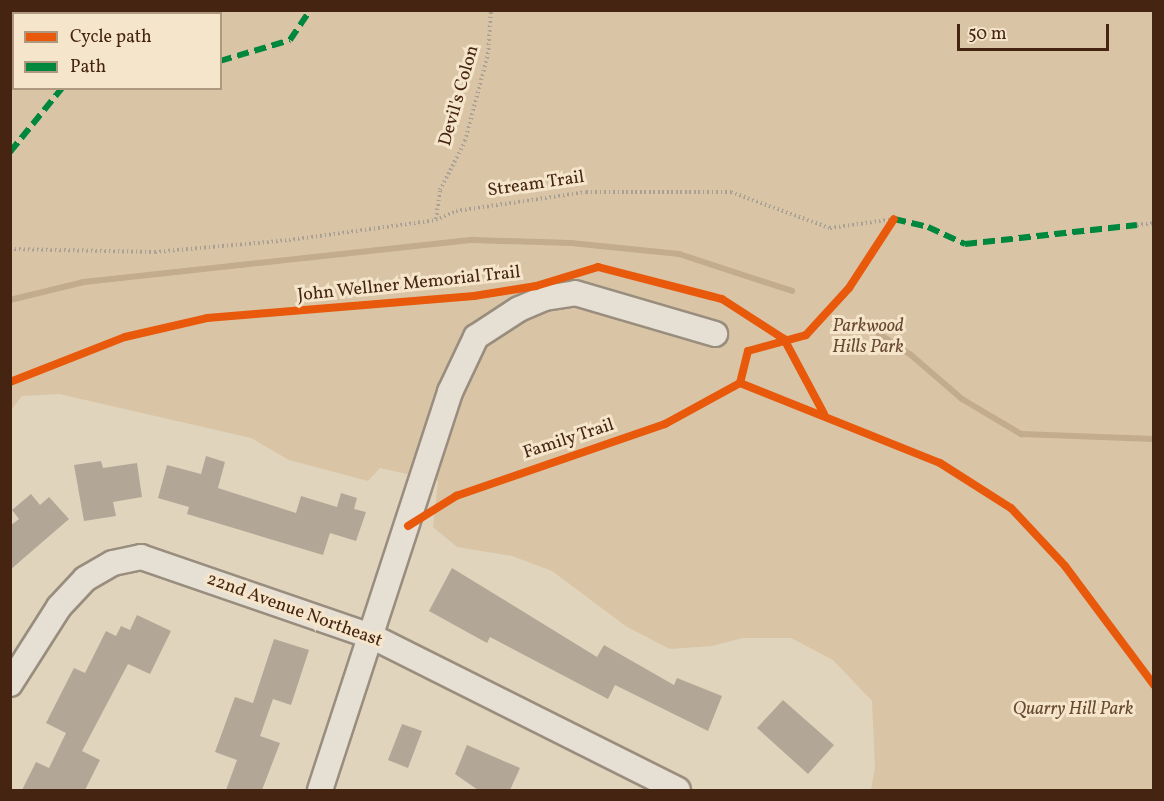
<!DOCTYPE html>
<html>
<head>
<meta charset="utf-8">
<style>
  body { margin:0 }
  #map { position:relative; width:1164px; height:801px; overflow:hidden; background:#e1d4bd; font-family:Vollkorn,serif }
  div>[style] { position:absolute }
  [style*='--x'] { left:calc(var(--x)*1px); top:calc(var(--y)*1px); width:calc(var(--w)*1px); rotate:calc(var(--a)*1deg) }
  .green>* { inset:0; background:#d9c5a6 }
  .stream>* { height:6px; margin:-3px; padding:0 3px; transform-origin:3px; border-radius:3px; background:#c3ab8d }
  .building>* { inset:0; background:#b2a696 }
  .path>* { height:4px; margin-top:-2px; transform-origin:0; background:repeating-linear-gradient(90deg,#aaa196 0 1.5px,transparent 0 4.5px) }
  .roads { filter:drop-shadow(2px 0 #998d7e) drop-shadow(-2px 0 #998d7e) drop-shadow(0 2px #998d7e) drop-shadow(0 -2px #998d7e) }
  .minor>* { height:24px; margin:-12px; padding:0 12px; transform-origin:12px; border-radius:12px; background:#e6dfd4 }
  .quiet>* { height:6px; margin-top:-3px; transform-origin:0; background:repeating-linear-gradient(90deg,#00873e 0 12px,transparent 0 18px) }
  .cycleway>* { height:8px; margin:-4px; padding:0 4px; transform-origin:4px; border-radius:4px; background:#e8590c }
  span { translate:-50% -50%; white-space:nowrap; text-align:center; line-height:1.15; -webkit-text-stroke:6px #f5e5ca; paint-order:stroke }
  .street-label { font-size:18px; color:#452412 }
  .park-label { font-size:18px; color:#684932; font-style:italic }
  .frame { position:absolute; inset:0; border:12px solid #452412; pointer-events:none }
  .legend { position:absolute; left:12px; top:12px; width:210px; height:78px; box-sizing:border-box; background:#f5e5ca; border:2px solid #af9880; margin:0; padding:8px 10px; list-style:none; font-size:18px; color:#452412 }
  .legend li { display:flex; align-items:center; gap:12px; height:30px }
  .legend b { width:30px; border:2px solid #af9880 }
  .scale { position:absolute; left:957px; top:24px; width:152px; height:27px; box-sizing:border-box; border:3px solid #452412; border-top:0; padding-left:8px; font-size:18px; line-height:21px; white-space:nowrap; color:#452412; -webkit-text-stroke:4px #f5e5ca; paint-order:stroke }
</style>
</head>
<body>
<div id="map">
  <div class="green">
    <i style="clip-path:polygon(evenodd,10px 11px,1153px 11px,1153px 790px,871px 790px,875px 767px,872px 701px,833px 660px,791px 638px,743px 638px,712px 646px,670px 649px,627px 627px,552px 571px,512px 556px,457px 547px,433px 527px,438px 481px,380px 468px,368px 481px,289px 460px,251px 438px,59px 394px,22px 396px,11px 410px,10px 11px,14px 14px,220px 14px,220px 88px,14px 88px,14px 14px)"></i>
  </div>
  <div class="stream">
    <i style="--x:10;--y:300;--w:76;--a:-13.7"></i>
    <i style="--x:84;--y:282;--w:391;--a:-6.2"></i>
    <i style="--x:473;--y:240;--w:98;--a:1.8"></i>
    <i style="--x:571;--y:243;--w:109;--a:5.8"></i>
    <i style="--x:679;--y:254;--w:119;--a:18.1"></i>
    <i style="--x:861;--y:322;--w:60;--a:33.4"></i>
    <i style="--x:911;--y:355;--w:67;--a:40.8"></i>
    <i style="--x:962;--y:399;--w:69;--a:30.7"></i>
    <i style="--x:1021;--y:434;--w:133;--a:2.2"></i>
  </div>
  <div class="building">
    <i style="clip-path:polygon(206px 456px,225px 462px,218px 488px,296px 513px,301px 496px,337px 507px,341px 493px,357px 498px,354px 509px,366px 512px,356px 541px,330px 533px,323px 555px,187px 514px,189px 507px,158px 498px,167px 465px,201px 474px)"></i>
    <i style="clip-path:polygon(101px 461px,103px 468px,137px 463px,142px 497px,113px 502px,116px 516px,84px 521px,74px 465px)"></i>
    <i style="clip-path:polygon(31px 494px,40px 505px,49px 497px,69px 519px,10px 570px,10px 526px,19px 519px,12px 510px)"></i>
    <i style="clip-path:polygon(452px 568px,597px 657px,604px 645px,674px 685px,677px 678px,722px 696px,708px 731px,615px 685px,608px 699px,490px 637px,487px 643px,429px 611px)"></i>
    <i style="clip-path:polygon(137px 615px,171px 631px,150px 674px,128px 664px,82px 751px,100px 760px,85px 790px,22px 790px,36px 762px,49px 768px,66px 733px,46px 723px,74px 668px,85px 673px,106px 631px,116px 636px,121px 626px,130px 630px)"></i>
    <i style="clip-path:polygon(274px 639px,309px 650px,291px 705px,273px 699px,260px 736px,280px 743px,262px 790px,226px 790px,237px 760px,215px 752px,235px 697px,253px 703px)"></i>
    <i style="clip-path:polygon(783px 700px,834px 745px,808px 774px,757px 728px)"></i>
    <i style="clip-path:polygon(402px 724px,422px 731px,408px 768px,388px 760px)"></i>
    <i style="clip-path:polygon(467px 745px,520px 768px,510px 790px,478px 790px,455px 774px)"></i>
  </div>
  <div class="path">
    <i style="--x:436;--y:219;--w:29;--a:-82"></i>
    <i style="--x:440;--y:190;--w:55;--a:-63"></i>
    <i style="--x:465;--y:141;--w:90;--a:-75.2"></i>
    <i style="--x:488;--y:54;--w:44;--a:-86.1"></i>
    <i style="--x:1137;--y:225;--w:17;--a:-7"></i>
    <i style="--x:10;--y:249;--w:145;--a:1.2"></i>
    <i style="--x:155;--y:252;--w:135;--a:-5.1"></i>
    <i style="--x:289;--y:240;--w:148;--a:-7.7"></i>
    <i style="--x:436;--y:220;--w:22;--a:-24"></i>
    <i style="--x:456;--y:211;--w:131;--a:-8.3"></i>
    <i style="--x:586;--y:192;--w:145;--a:0"></i>
    <i style="--x:731;--y:192;--w:105;--a:20"></i>
    <i style="--x:830;--y:228;--w:65;--a:-8"></i>
  </div>
  <div class="roads">
    <div class="minor">
      <i style="--x:10;--y:684;--w:91;--a:-57.5"></i>
      <i style="--x:59;--y:607;--w:38;--a:-47"></i>
      <i style="--x:85;--y:579;--w:32;--a:-30"></i>
      <i style="--x:113;--y:563;--w:29;--a:-12"></i>
      <i style="--x:141;--y:557;--w:243;--a:19"></i>
      <i style="--x:371;--y:636;--w:343;--a:26.6"></i>
      <i style="--x:320;--y:790;--w:419;--a:-71.9"></i>
      <i style="--x:450;--y:392;--w:61;--a:-64.7"></i>
      <i style="--x:476;--y:337;--w:51;--a:-33.1"></i>
      <i style="--x:519;--y:309;--w:28;--a:-23"></i>
      <i style="--x:545;--y:298;--w:30;--a:-9"></i>
      <i style="--x:575;--y:293;--w:146;--a:16.3"></i>
    </div>
  </div>
  <div class="quiet">
    <i style="--x:63;--y:14;--w:4;--a:-76"></i>
    <i style="--x:220;--y:61;--w:73;--a:-16.7"></i>
    <i style="--x:290;--y:40;--w:36;--a:-56"></i>
    <i style="--x:10;--y:79;--w:4;--a:-27"></i>
    <i style="--x:10;--y:152;--w:82;--a:-50.9"></i>
    <i style="--x:894;--y:219;--w:35;--a:13"></i>
    <i style="--x:928;--y:227;--w:41;--a:24.7"></i>
    <i style="--x:965;--y:244;--w:173;--a:-6.3"></i>
  </div>
  <div class="cycleway">
    <i style="--x:10;--y:382;--w:123;--a:-21.4"></i>
    <i style="--x:125;--y:337;--w:84;--a:-13"></i>
    <i style="--x:207;--y:318;--w:268;--a:-4.7"></i>
    <i style="--x:474;--y:296;--w:63;--a:-9.2"></i>
    <i style="--x:536;--y:286;--w:65;--a:-17"></i>
    <i style="--x:598;--y:267;--w:128;--a:14.5"></i>
    <i style="--x:722;--y:299;--w:74;--a:32.8"></i>
    <i style="--x:784;--y:339;--w:85;--a:61.9"></i>
    <i style="--x:740;--y:383;--w:215;--a:21.8"></i>
    <i style="--x:940;--y:463;--w:84;--a:32.4"></i>
    <i style="--x:1011;--y:508;--w:79;--a:47"></i>
    <i style="--x:1065;--y:566;--w:149;--a:53.2"></i>
    <i style="--x:408;--y:526;--w:57;--a:-32"></i>
    <i style="--x:456;--y:496;--w:221;--a:-19"></i>
    <i style="--x:665;--y:424;--w:85;--a:-28.7"></i>
    <i style="--x:740;--y:383;--w:33;--a:-76"></i>
    <i style="--x:748;--y:351;--w:60;--a:-15.4"></i>
    <i style="--x:806;--y:335;--w:64;--a:-47.5"></i>
    <i style="--x:849;--y:288;--w:82;--a:-56.9"></i>
  </div>
  <div class="street-label">
    <span style="left:460px;top:96px;rotate:-74deg">Devil's Colon</span>
    <span style="left:536px;top:185px;rotate:-8deg">Stream Trail</span>
    <span style="left:409px;top:285px;rotate:-6deg">John Wellner Memorial Trail</span>
    <span style="left:569px;top:440px;rotate:-18deg">Family Trail</span>
    <span style="left:294px;top:611px;rotate:20deg">22nd Avenue Northeast</span>
  </div>
  <div class="park-label">
    <span style="left:868px;top:338px">Parkwood<br>Hills Park</span>
    <span style="left:1073px;top:710px">Quarry Hill Park</span>
  </div>
  <div class="frame"></div>
  <ul class="legend">
  <li><b style="height:8px;background:#e8590c"></b>Cycle path</li>
  <li><b style="height:8px;background:#00873e"></b>Path</li>
  </ul>
  <div class="scale">50 m</div>
</div>
</body>
</html>
